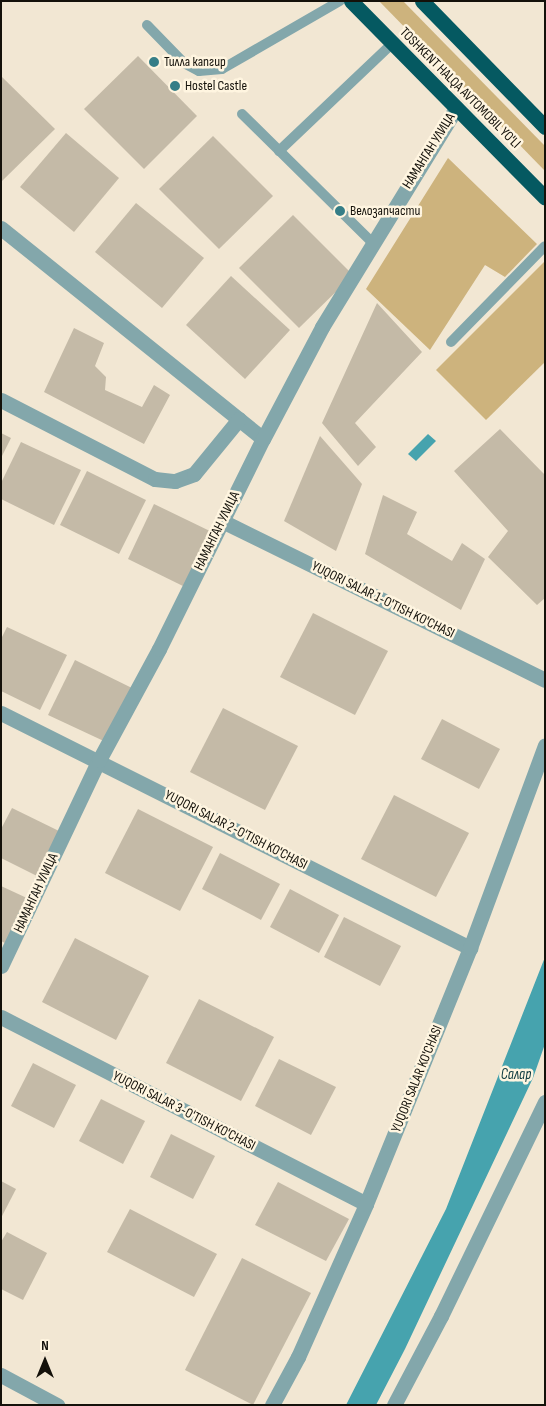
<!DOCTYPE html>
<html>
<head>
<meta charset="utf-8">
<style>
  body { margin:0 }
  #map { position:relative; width:546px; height:1406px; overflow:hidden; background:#f2e7d3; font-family:"Sofia Sans Condensed",sans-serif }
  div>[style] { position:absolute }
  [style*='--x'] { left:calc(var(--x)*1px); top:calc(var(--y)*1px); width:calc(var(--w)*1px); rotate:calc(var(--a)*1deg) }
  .green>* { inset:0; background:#cdb37d }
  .water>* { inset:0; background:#46a3ae }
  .building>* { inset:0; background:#c4baa7 }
  .lane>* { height:10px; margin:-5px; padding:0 5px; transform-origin:5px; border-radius:5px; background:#83a7ab }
  .street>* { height:15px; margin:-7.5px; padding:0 7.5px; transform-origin:7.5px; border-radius:7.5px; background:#83a7ab }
  .highway>* { height:15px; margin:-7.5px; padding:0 7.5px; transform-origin:7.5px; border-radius:7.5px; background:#055961 }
  .dots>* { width:14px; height:14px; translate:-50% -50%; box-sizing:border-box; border:2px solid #fff5e0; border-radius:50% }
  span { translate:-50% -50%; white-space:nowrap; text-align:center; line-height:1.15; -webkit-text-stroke:5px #fff5e0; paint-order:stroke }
  .poi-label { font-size:14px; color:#14110a }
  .left { translate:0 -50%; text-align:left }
  .street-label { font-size:14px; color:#14110a }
  .water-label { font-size:15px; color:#0c393e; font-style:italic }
  .frame { position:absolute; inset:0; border:2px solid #14110a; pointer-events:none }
  .north { position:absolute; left:20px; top:1336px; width:50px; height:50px; -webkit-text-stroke:4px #fff5e0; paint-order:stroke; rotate:0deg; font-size:14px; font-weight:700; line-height:20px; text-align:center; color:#14110a }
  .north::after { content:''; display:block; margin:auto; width:18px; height:22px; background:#14110a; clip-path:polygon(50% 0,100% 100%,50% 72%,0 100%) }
</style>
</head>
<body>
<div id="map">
  <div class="green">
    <i style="clip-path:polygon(379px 1px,403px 1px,545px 146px,545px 171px)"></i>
    <i style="clip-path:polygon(448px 158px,537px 244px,505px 277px,485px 265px,430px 350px,366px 289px)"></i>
    <i style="clip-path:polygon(545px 261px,545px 362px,486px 420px,436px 370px)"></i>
  </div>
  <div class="water">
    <i style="clip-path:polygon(428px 434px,436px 441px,416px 461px,408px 454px)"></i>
    <i style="clip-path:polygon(545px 957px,545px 1044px,533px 1078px,405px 1349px,376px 1405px,346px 1405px,446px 1209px)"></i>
  </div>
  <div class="building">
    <i style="clip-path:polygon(138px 56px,197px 116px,144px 169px,84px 109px)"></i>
    <i style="clip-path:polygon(1px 76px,55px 129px,1px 182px)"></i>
    <i style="clip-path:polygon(66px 133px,119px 178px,74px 232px,20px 187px)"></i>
    <i style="clip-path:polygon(213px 136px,273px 196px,219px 249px,159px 189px)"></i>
    <i style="clip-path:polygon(136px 203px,204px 258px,162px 308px,95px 252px)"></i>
    <i style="clip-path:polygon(293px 215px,353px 275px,299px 328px,239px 268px)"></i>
    <i style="clip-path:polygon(231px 276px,290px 330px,245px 379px,186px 325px)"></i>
    <i style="clip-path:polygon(377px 303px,422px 352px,355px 423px,376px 447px,358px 466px,322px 423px)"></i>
    <i style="clip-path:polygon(74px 328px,104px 343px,95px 366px,106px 377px,105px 390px,142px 407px,154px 385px,170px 395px,144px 444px,44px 392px)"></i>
    <i style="clip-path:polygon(500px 429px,545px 475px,545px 598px,537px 605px,488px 557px,508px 531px,454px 471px)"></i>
    <i style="clip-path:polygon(1px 433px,11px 438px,1px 458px)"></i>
    <i style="clip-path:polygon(320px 436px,362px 484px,336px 551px,284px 521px)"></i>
    <i style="clip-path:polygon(21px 442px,81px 470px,54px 525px,1px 499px,1px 483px)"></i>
    <i style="clip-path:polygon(87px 471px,146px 500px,119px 554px,60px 525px)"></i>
    <i style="clip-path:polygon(383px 495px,417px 512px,407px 534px,452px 561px,462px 543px,485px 559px,461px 610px,365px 554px)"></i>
    <i style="clip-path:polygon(154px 504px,214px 533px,187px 588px,128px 559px)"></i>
    <i style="clip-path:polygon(313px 613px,388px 651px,355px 715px,280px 677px)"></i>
    <i style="clip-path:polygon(7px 627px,67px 655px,40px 710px,1px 691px,1px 639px)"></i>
    <i style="clip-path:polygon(75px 660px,134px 689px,108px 743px,48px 715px)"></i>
    <i style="clip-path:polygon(223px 708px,298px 746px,265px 810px,190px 772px)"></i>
    <i style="clip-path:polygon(442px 719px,500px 749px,479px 789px,421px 759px)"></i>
    <i style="clip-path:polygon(394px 795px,469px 833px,436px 897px,361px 859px)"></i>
    <i style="clip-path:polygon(12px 808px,59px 831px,37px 876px,1px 858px,1px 829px)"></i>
    <i style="clip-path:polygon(138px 809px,213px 847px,180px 911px,105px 873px)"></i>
    <i style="clip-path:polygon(220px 853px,280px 884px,261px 920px,202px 889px)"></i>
    <i style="clip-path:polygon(1px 886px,29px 899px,7px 944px,1px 941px)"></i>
    <i style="clip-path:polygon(290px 889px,339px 915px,319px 953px,270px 927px)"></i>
    <i style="clip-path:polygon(344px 917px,401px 946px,380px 986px,324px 957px)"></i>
    <i style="clip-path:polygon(75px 938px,149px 976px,116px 1040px,42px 1002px)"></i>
    <i style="clip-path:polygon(199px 999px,274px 1037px,241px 1101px,166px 1063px)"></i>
    <i style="clip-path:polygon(279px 1059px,336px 1087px,311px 1135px,255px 1106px)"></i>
    <i style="clip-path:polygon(33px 1063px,76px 1085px,54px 1128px,11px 1106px)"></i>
    <i style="clip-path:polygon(101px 1099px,145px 1121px,123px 1164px,79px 1141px)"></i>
    <i style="clip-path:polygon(171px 1134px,215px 1156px,193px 1199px,150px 1177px)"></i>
    <i style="clip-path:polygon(1px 1181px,16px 1189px,1px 1218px)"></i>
    <i style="clip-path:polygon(278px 1182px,349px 1219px,326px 1261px,255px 1225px)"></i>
    <i style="clip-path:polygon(130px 1209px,217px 1254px,194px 1297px,107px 1252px)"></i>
    <i style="clip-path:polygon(7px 1232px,47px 1253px,23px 1300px,1px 1289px,1px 1242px)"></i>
    <i style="clip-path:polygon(242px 1258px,311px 1293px,253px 1405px,185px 1370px)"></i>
  </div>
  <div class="lane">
    <i style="--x:147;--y:25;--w:53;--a:45.8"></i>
    <i style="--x:184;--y:63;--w:17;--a:28"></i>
    <i style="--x:199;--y:71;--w:23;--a:-5"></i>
    <i style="--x:222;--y:69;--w:136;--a:-30"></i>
    <i style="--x:242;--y:114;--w:184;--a:44.6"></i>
    <i style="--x:279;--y:151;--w:157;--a:-43.5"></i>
    <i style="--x:451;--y:342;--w:134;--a:-45.6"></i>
  </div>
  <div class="street">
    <i style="--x:1;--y:228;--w:336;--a:38.8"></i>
    <i style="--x:1;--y:400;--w:173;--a:27.2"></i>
    <i style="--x:155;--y:479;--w:20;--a:6"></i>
    <i style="--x:175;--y:481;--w:20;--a:-20"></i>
    <i style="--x:194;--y:474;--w:71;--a:-50.7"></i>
    <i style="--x:222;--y:521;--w:360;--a:26.2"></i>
    <i style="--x:1;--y:713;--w:525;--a:26.61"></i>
    <i style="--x:1;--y:966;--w:228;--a:-64.6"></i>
    <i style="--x:99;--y:760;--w:126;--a:-61.6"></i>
    <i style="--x:159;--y:649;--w:234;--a:-63.7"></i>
    <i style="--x:263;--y:439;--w:127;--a:-62.2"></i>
    <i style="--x:322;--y:327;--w:257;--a:-58.5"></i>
    <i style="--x:1;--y:1017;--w:410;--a:27.1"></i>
    <i style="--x:1;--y:1375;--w:64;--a:28.2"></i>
    <i style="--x:272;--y:1405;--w:55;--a:-61.6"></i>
    <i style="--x:298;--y:1357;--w:167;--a:-66"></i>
    <i style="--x:366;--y:1204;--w:276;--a:-67.9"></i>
    <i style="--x:470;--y:948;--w:216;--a:-69.7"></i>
    <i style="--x:394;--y:1405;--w:101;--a:-62.2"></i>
    <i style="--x:441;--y:1316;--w:238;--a:-64.1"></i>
  </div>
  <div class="highway">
    <i style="--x:351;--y:1;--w:276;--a:45.4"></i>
    <i style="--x:422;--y:1;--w:176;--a:45.7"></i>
  </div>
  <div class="dots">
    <i style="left:154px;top:62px;background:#367e87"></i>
    <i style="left:175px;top:86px;background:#367e87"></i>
    <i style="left:340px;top:211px;background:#367e87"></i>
  </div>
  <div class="poi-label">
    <span class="left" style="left:164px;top:62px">Тилла капгир</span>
    <span class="left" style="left:185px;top:86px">Hostel Castle</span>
    <span class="left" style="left:350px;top:211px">Велозапчасти</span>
  </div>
  <div class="street-label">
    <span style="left:460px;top:88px;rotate:45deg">TOSHKENT HALQA AVTOMOBIL YO'LI</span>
    <span style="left:429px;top:151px;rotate:-58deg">НАМАНГАН УЛИЦА</span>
    <span style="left:217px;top:531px;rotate:-64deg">НАМАНГАН УЛИЦА</span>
    <span style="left:383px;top:600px;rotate:26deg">YUQORI SALAR 1-O'TISH KO'CHASI</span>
    <span style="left:236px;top:830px;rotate:27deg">YUQORI SALAR 2-O'TISH KO'CHASI</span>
    <span style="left:36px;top:893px;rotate:-65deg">НАМАНГАН УЛИЦА</span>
    <span style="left:417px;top:1079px;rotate:-68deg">YUQORI SALAR KO'CHASI</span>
    <span style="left:184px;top:1111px;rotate:27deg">YUQORI SALAR 3-O'TISH KO'CHASI</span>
  </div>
  <div class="water-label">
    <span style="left:516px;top:1075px">Салар</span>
  </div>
  <div class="frame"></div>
  <div class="north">N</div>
</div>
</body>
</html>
